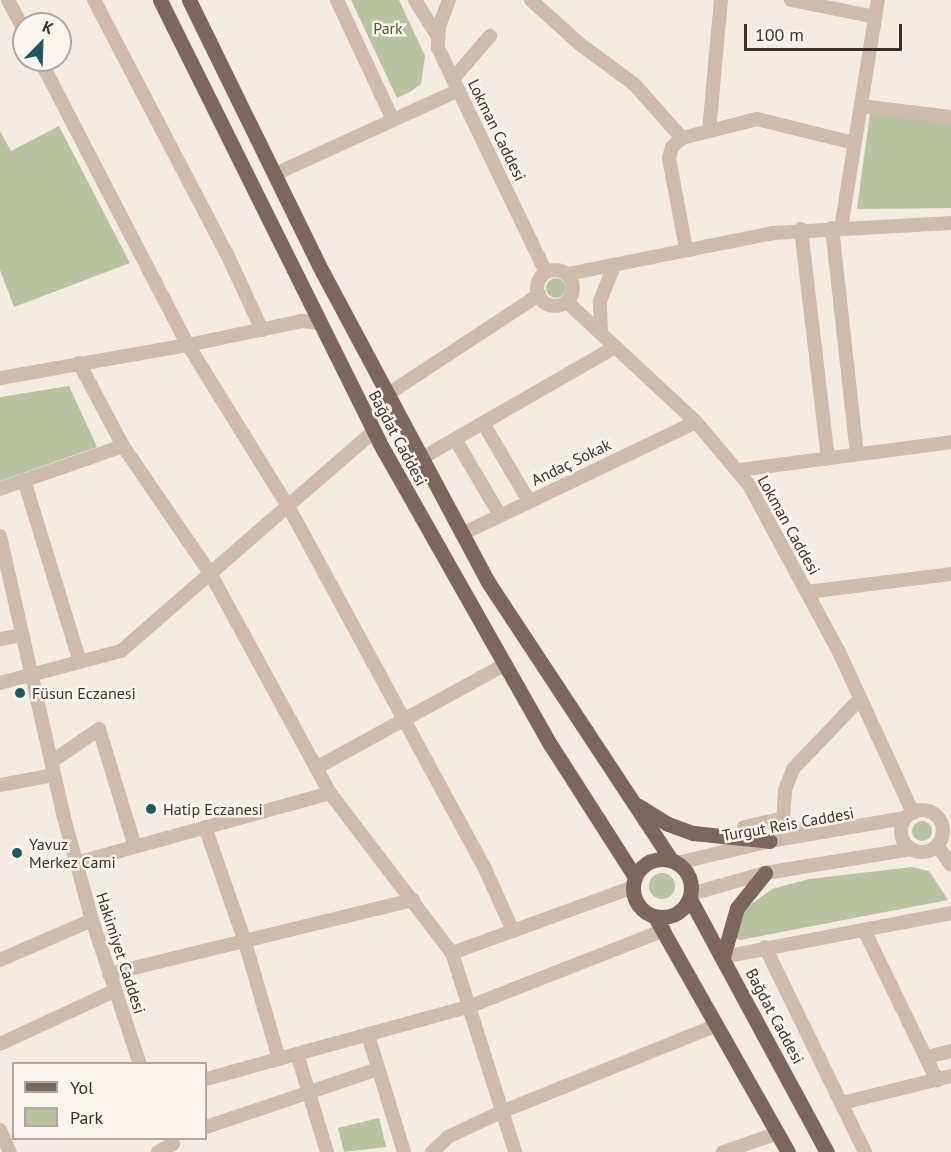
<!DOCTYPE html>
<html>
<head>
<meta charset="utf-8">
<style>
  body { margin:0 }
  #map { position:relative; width:951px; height:1152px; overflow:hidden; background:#f4ebe1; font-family:"PT Sans",sans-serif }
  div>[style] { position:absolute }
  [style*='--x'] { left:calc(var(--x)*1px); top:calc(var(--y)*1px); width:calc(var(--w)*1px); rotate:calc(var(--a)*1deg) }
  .green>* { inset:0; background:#b8c4a0 }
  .round { border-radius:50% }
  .minor>* { height:14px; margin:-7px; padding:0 7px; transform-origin:7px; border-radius:7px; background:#cdbbac }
  .minor>.ring { margin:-7px; padding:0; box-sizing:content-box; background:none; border:14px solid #cdbbac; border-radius:50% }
  .major>* { height:15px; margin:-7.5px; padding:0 7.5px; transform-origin:7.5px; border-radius:7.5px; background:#7d675c }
  .major>.ring { margin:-7.5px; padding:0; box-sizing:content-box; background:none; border:15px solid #7d675c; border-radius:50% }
  .dots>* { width:16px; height:16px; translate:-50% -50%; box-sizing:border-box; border:3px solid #fbf5ee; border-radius:50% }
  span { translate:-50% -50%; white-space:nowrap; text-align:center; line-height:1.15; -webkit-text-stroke:5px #fbf5ee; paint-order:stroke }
  .park-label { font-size:16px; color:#4a5a2e }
  .street-label { font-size:16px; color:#3b302b }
  .poi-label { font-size:16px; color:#3b302b }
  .left { translate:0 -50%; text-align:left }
  .legend { position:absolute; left:12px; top:1062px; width:195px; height:78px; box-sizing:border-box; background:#fbf5ee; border:2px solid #aea6a0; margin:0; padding:8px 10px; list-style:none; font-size:18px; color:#3b302b }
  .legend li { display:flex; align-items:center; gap:12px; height:30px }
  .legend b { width:30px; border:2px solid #aea6a0 }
  .north { position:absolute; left:12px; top:12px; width:60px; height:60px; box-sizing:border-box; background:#fbf5ee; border:2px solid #aea6a0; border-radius:50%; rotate:23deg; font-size:16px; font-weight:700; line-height:24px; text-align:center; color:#3b302b }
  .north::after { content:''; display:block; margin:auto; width:21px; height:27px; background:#1f5a5e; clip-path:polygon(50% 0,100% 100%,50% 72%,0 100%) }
  .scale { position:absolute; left:744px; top:24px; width:158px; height:27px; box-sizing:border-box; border:3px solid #3b302b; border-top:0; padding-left:8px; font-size:18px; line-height:21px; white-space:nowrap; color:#3b302b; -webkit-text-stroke:4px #fbf5ee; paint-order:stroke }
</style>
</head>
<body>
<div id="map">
  <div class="green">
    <i style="clip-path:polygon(351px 0,399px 0,425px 56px,421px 84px,410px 92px,397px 98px)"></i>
    <i style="clip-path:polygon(870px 113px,951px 123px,951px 208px,857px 209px)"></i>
    <i style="clip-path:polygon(59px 126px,130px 263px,14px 307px,0 270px,0 131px,11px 151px)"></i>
    <i class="round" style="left:546px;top:278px;width:20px;height:20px"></i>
    <i style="clip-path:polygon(69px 386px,97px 447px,0 481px,0 397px)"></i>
    <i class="round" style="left:912px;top:821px;width:20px;height:20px"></i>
    <i style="clip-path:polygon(912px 867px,929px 871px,948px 900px,740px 940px,735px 937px,742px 911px,772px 889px,809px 879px)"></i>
    <i class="round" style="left:649px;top:873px;width:26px;height:26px"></i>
    <i style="clip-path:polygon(379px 1118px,386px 1147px,344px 1152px,338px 1128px)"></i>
  </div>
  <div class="minor">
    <i style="--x:8;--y:0;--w:34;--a:62"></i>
    <i style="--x:94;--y:0;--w:284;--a:62.4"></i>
    <i style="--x:226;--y:252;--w:86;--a:65.2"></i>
    <i style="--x:337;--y:0;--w:132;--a:65"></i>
    <i style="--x:415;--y:0;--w:44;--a:58.1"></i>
    <i style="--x:449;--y:0;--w:28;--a:111"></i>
    <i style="--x:439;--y:26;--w:22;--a:93"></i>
    <i style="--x:438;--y:48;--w:249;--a:64.3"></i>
    <i style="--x:531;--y:0;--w:67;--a:42"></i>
    <i style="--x:581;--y:45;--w:66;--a:36.3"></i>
    <i style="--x:634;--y:84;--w:72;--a:48.4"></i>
    <i style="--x:791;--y:0;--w:86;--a:11.4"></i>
    <i style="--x:40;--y:60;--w:321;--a:62.6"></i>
    <i style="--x:188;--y:345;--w:116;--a:-11.9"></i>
    <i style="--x:302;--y:321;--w:17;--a:7"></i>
    <i style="--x:453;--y:79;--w:57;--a:-49.3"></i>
    <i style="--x:861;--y:106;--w:91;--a:7"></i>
    <i style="--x:709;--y:131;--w:132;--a:-84.8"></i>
    <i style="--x:275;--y:174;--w:202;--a:-24.5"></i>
    <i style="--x:832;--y:228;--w:227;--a:83.7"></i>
    <i style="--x:841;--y:228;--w:231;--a:-80.8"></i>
    <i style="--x:801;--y:229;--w:231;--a:83.3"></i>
    <i style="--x:686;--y:249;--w:93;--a:-100.6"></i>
    <i style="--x:669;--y:158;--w:11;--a:-75"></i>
    <i style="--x:672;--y:147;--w:13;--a:-42"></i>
    <i style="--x:682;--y:138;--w:77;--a:-14.2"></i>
    <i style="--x:757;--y:119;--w:100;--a:13.9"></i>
    <i class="ring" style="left:537px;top:270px;width:22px;height:22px"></i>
    <i style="--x:568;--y:274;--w:209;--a:-11.3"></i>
    <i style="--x:773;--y:233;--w:178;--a:-3.2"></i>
    <i style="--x:567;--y:302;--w:176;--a:42.9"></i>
    <i style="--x:696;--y:422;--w:82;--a:49.9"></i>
    <i style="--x:749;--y:485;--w:190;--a:61.7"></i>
    <i style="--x:839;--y:652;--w:177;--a:65.3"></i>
    <i style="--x:601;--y:333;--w:32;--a:-92"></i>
    <i style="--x:600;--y:301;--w:37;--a:-68"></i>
    <i style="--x:79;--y:363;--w:94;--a:62.1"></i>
    <i style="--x:123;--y:446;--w:154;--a:55.6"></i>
    <i style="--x:210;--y:573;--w:251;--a:61.4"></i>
    <i style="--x:330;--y:793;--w:201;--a:52.7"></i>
    <i style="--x:452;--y:953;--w:209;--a:72.4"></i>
    <i style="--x:0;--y:378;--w:191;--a:-10"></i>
    <i style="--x:188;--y:345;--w:190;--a:58.2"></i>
    <i style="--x:288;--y:506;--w:415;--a:61.5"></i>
    <i style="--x:486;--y:871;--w:66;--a:65.8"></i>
    <i style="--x:388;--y:394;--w:181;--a:-33.3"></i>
    <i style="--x:483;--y:423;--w:91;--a:59.5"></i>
    <i style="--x:455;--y:439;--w:88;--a:59.4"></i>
    <i style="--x:422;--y:458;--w:223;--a:-29.9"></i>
    <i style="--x:739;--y:470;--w:214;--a:-7.5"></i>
    <i style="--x:24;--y:480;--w:190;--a:72.9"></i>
    <i style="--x:0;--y:489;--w:130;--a:-19.3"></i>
    <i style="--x:462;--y:534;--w:259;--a:-25.6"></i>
    <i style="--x:0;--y:536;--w:285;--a:77.2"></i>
    <i style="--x:63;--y:814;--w:110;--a:74.7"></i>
    <i style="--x:92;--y:920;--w:152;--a:71.6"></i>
    <i style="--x:807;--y:592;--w:145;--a:-7.1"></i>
    <i style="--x:0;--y:639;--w:22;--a:-10"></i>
    <i style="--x:0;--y:683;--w:125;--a:-14.8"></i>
    <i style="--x:121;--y:651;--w:334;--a:-41"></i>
    <i style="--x:51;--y:762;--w:58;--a:-34.5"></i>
    <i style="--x:99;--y:729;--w:123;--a:73"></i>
    <i style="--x:316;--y:768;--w:214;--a:-28.7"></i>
    <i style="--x:0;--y:785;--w:55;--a:-10.5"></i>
    <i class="ring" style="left:901px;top:810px;width:28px;height:28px"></i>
    <i style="--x:783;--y:821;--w:31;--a:-86"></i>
    <i style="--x:785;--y:790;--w:22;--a:-69"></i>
    <i style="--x:793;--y:769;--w:97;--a:-46.3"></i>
    <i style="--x:205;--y:827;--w:119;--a:70.8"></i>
    <i style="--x:244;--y:939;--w:125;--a:73.7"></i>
    <i style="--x:744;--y:827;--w:33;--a:-12"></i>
    <i style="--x:776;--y:820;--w:16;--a:18"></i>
    <i style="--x:791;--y:825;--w:15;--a:48"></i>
    <i style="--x:937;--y:845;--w:24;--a:55"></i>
    <i style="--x:76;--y:863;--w:263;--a:-15.4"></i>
    <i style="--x:677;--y:863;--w:96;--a:-13.3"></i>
    <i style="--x:770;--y:841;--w:137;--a:-9.7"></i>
    <i style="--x:691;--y:894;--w:77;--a:-15.8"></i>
    <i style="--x:765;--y:873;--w:148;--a:-9.3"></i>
    <i style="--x:865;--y:932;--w:165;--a:64.1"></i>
    <i style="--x:765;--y:947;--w:228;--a:64"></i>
    <i style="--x:452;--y:953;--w:193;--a:-20"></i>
    <i style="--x:723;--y:957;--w:232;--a:-10.9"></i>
    <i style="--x:0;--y:960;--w:100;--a:-23.5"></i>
    <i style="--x:109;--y:974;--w:313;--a:-13.7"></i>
    <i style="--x:368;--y:1035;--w:122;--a:72.9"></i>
    <i style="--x:0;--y:1044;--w:126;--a:-24.9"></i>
    <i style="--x:297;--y:1054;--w:102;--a:73"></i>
    <i style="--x:927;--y:1057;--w:25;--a:-14"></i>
    <i style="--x:206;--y:1079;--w:272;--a:-15.4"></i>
    <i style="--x:468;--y:1007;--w:211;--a:-21.4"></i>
    <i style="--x:842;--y:1103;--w:112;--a:-13.9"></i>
    <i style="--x:206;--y:1127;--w:182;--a:-18.6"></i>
    <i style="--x:0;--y:1130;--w:24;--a:66"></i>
    <i style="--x:158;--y:1152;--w:17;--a:-28"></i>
    <i style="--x:432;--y:1152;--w:22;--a:-43"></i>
    <i style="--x:448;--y:1137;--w:59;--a:-25.3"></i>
    <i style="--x:501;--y:1112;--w:233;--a:-21.9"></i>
    <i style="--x:723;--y:1152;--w:58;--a:-19.1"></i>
  </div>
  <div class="major">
    <i style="--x:160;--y:0;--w:493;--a:63.6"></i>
    <i style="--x:379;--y:442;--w:347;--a:60.5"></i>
    <i style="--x:550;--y:744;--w:158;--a:57.4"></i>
    <i style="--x:189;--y:0;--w:304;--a:63.9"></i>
    <i style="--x:323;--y:273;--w:350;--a:61.9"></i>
    <i style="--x:488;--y:582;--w:333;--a:56.6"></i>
    <i style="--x:639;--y:806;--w:34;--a:32"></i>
    <i style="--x:668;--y:824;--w:27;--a:20"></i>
    <i style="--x:693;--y:833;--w:77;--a:5.9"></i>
    <i class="ring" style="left:633px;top:859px;width:43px;height:43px"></i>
    <i style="--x:690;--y:899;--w:288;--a:61.6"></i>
    <i style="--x:655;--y:917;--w:270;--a:60.5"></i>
    <i style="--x:723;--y:957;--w:51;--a:-74.1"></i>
    <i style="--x:737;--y:908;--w:45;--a:-51.3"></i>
  </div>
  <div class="dots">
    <i style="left:20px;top:693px;background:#1f5a5e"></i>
    <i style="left:151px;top:809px;background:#1f5a5e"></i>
    <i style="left:17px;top:853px;background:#1f5a5e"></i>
  </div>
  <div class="park-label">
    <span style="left:388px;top:28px">Park</span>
  </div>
  <div class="street-label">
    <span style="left:497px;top:130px;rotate:64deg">Lokman Caddesi</span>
    <span style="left:398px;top:438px;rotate:62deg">Bağdat Caddesi</span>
    <span style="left:571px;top:462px;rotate:-26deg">Andaç Sokak</span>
    <span style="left:789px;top:525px;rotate:61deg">Lokman Caddesi</span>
    <span style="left:788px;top:824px;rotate:-10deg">Turgut Reis Caddesi</span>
    <span style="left:121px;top:953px;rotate:72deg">Hakimiyet Caddesi</span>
    <span style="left:775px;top:1016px;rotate:62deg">Bağdat Caddesi</span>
  </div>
  <div class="poi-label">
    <span class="left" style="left:32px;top:693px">Füsun Eczanesi</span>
    <span class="left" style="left:163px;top:809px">Hatip Eczanesi</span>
    <span class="left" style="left:29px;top:853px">Yavuz<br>Merkez Cami</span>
  </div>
  <ul class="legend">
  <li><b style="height:8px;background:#7d675c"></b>Yol</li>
  <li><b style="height:16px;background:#b8c4a0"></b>Park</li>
  </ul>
  <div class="north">K</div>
  <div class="scale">100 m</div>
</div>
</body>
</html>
